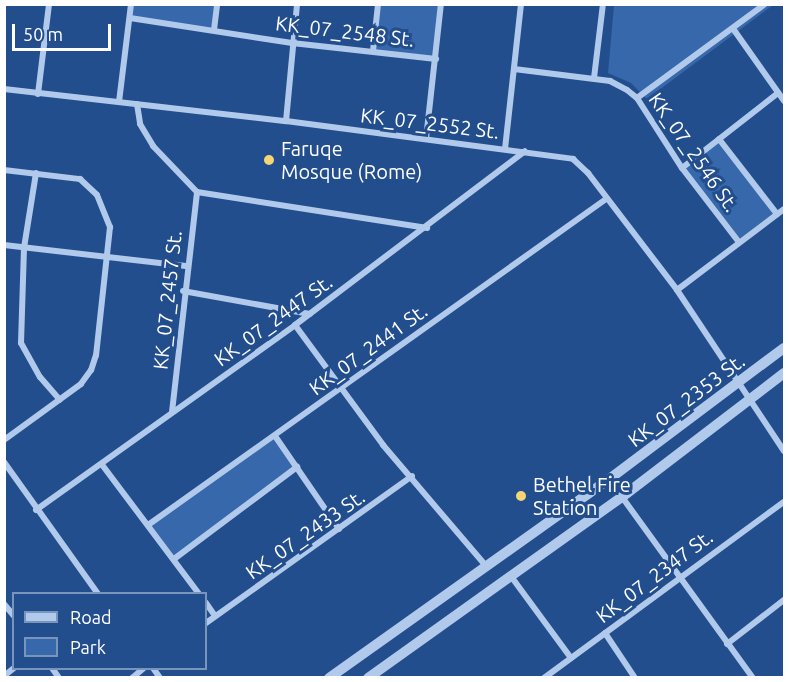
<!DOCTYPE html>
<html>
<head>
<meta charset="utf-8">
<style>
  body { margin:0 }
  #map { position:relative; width:789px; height:682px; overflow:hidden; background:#224e8e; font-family:Ubuntu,sans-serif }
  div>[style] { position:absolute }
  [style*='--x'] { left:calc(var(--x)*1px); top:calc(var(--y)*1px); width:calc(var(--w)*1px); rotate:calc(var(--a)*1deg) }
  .green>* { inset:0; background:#3668ab }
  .minor>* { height:6px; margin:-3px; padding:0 3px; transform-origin:3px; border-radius:3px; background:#b1caeb }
  .tertiary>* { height:10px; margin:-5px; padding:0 5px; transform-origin:5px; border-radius:5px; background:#b1caeb }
  .dots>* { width:16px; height:16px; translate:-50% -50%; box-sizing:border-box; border:3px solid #224e8e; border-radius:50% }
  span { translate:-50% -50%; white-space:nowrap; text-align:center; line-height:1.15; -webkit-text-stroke:6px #224e8e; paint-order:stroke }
  .street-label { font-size:20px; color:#fff }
  .poi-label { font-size:20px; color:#fff }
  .left { translate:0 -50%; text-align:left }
  .frame { position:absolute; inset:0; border:6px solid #fff; pointer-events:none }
  .legend { position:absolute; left:12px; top:592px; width:195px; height:78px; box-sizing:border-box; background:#224e8e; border:2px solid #7a95bb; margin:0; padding:8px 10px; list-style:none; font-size:18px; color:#fff }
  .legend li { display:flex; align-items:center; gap:12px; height:30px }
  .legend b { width:30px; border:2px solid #7a95bb }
  .scale { position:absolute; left:12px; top:24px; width:99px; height:27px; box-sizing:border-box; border:3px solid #fff; border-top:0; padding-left:8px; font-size:18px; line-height:21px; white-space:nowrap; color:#fff; -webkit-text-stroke:4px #224e8e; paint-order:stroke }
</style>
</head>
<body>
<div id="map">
  <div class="green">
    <i style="clip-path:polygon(131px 5px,217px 5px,214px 30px,130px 18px)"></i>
    <i style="clip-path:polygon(378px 5px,441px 5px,436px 59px,373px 51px)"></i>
    <i style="clip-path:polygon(614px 5px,773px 5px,647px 99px,631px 83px,608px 73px)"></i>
    <i style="clip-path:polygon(719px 139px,777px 214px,738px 241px,682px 168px)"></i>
    <i style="clip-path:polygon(275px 436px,297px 467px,174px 559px,148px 525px)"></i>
  </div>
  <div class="minor">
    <i style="--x:130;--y:18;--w:164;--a:8.8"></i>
    <i style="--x:292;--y:43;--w:145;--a:6.3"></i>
    <i style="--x:214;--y:30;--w:26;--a:-83"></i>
    <i style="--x:734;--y:30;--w:87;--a:54.8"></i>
    <i style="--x:373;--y:51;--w:47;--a:-83.9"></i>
    <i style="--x:514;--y:69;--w:97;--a:7.1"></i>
    <i style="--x:610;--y:81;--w:19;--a:28"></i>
    <i style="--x:627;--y:90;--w:13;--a:39"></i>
    <i style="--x:637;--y:98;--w:83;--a:57.3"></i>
    <i style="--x:682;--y:168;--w:92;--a:52.5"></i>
    <i style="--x:594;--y:78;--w:75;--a:-83.1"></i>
    <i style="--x:4;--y:89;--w:284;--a:6.5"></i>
    <i style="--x:286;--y:121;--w:290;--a:7.5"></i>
    <i style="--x:573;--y:159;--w:21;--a:43"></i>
    <i style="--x:588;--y:173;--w:147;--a:52.7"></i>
    <i style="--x:677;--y:290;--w:193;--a:56.4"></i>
    <i style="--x:38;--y:94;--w:91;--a:-83"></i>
    <i style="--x:637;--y:98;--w:159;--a:-36.3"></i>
    <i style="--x:119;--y:102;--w:99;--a:-83"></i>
    <i style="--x:137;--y:104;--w:20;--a:81"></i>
    <i style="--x:140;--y:124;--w:26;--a:59"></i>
    <i style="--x:153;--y:146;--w:64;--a:46.3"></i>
    <i style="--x:286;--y:121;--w:118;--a:-84.6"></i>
    <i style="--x:426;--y:139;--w:136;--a:-83.7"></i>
    <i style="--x:719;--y:139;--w:95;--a:52.3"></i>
    <i style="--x:505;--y:149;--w:146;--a:-83.7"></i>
    <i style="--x:682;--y:168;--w:122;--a:-38"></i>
    <i style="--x:4;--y:170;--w:77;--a:6.8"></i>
    <i style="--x:80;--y:179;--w:23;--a:43"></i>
    <i style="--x:97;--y:195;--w:35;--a:68"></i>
    <i style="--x:110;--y:227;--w:129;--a:96.2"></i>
    <i style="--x:96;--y:355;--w:16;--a:108"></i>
    <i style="--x:91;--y:370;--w:17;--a:126"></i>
    <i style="--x:81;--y:384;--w:95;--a:144"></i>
    <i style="--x:36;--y:173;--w:76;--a:99.1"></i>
    <i style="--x:24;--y:248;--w:95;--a:91.8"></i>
    <i style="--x:21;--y:343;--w:39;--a:61"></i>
    <i style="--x:40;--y:377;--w:30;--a:49"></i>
    <i style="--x:197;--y:192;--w:233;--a:8.9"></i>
    <i style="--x:4;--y:245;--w:183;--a:6.6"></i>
    <i style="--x:677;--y:290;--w:134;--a:-37.1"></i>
    <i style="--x:183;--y:291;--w:129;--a:10.3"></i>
    <i style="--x:295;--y:325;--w:149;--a:53.7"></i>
    <i style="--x:383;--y:445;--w:157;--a:49.6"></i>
    <i style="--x:172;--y:412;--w:221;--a:-83.5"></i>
    <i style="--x:275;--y:436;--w:113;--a:55.5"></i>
    <i style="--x:4;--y:462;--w:162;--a:54.5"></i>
    <i style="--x:103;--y:466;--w:160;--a:53.1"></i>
    <i style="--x:622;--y:497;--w:223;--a:54.1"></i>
    <i style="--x:36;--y:510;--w:318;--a:-35.5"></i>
    <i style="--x:295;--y:325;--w:288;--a:-37.1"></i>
    <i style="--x:148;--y:525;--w:562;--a:-35.44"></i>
    <i style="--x:174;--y:559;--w:154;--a:-36.8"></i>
    <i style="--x:510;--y:575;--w:103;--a:53.7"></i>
    <i style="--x:206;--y:603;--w:16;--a:55"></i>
    <i style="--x:4;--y:604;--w:16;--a:50"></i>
    <i style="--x:206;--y:623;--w:253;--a:-35.5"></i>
    <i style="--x:605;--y:633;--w:54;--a:56.3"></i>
    <i style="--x:727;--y:644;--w:72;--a:-37.7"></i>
    <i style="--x:52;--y:668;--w:12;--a:55"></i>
    <i style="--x:153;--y:668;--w:12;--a:55"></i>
    <i style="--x:4;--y:676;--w:13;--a:-39"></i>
    <i style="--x:132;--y:678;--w:16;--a:-40"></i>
    <i style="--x:544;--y:678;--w:298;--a:-36.3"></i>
  </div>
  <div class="tertiary">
    <i style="--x:329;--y:678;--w:342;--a:-35.4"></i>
    <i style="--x:608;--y:480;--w:220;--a:-36.9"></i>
    <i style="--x:368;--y:678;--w:312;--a:-35.5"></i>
    <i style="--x:622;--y:497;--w:204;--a:-37.4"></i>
  </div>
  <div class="dots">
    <i style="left:269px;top:160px;background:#f7d574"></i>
    <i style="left:521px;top:496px;background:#f7d574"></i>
  </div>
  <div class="street-label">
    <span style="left:345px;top:31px;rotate:7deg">KK_07_2548 St.</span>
    <span style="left:430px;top:123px;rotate:7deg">KK_07_2552 St.</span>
    <span style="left:694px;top:152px;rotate:55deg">KK_07_2546 St.</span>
    <span style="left:167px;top:300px;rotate:-84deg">KK_07_2457 St.</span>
    <span style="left:273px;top:320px;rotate:-36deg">KK_07_2447 St.</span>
    <span style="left:368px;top:349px;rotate:-36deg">KK_07_2441 St.</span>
    <span style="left:686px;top:400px;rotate:-37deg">KK_07_2353 St.</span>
    <span style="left:305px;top:534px;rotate:-35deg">KK_07_2433 St.</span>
    <span style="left:654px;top:576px;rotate:-37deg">KK_07_2347 St.</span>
  </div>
  <div class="poi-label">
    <span class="left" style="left:281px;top:160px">Faruqe<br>Mosque (Rome)</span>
    <span class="left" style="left:533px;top:496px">Bethel Fire<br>Station</span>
  </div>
  <div class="frame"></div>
  <ul class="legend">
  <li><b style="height:8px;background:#b1caeb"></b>Road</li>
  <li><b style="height:16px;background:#3668ab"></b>Park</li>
  </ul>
  <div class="scale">50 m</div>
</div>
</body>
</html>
